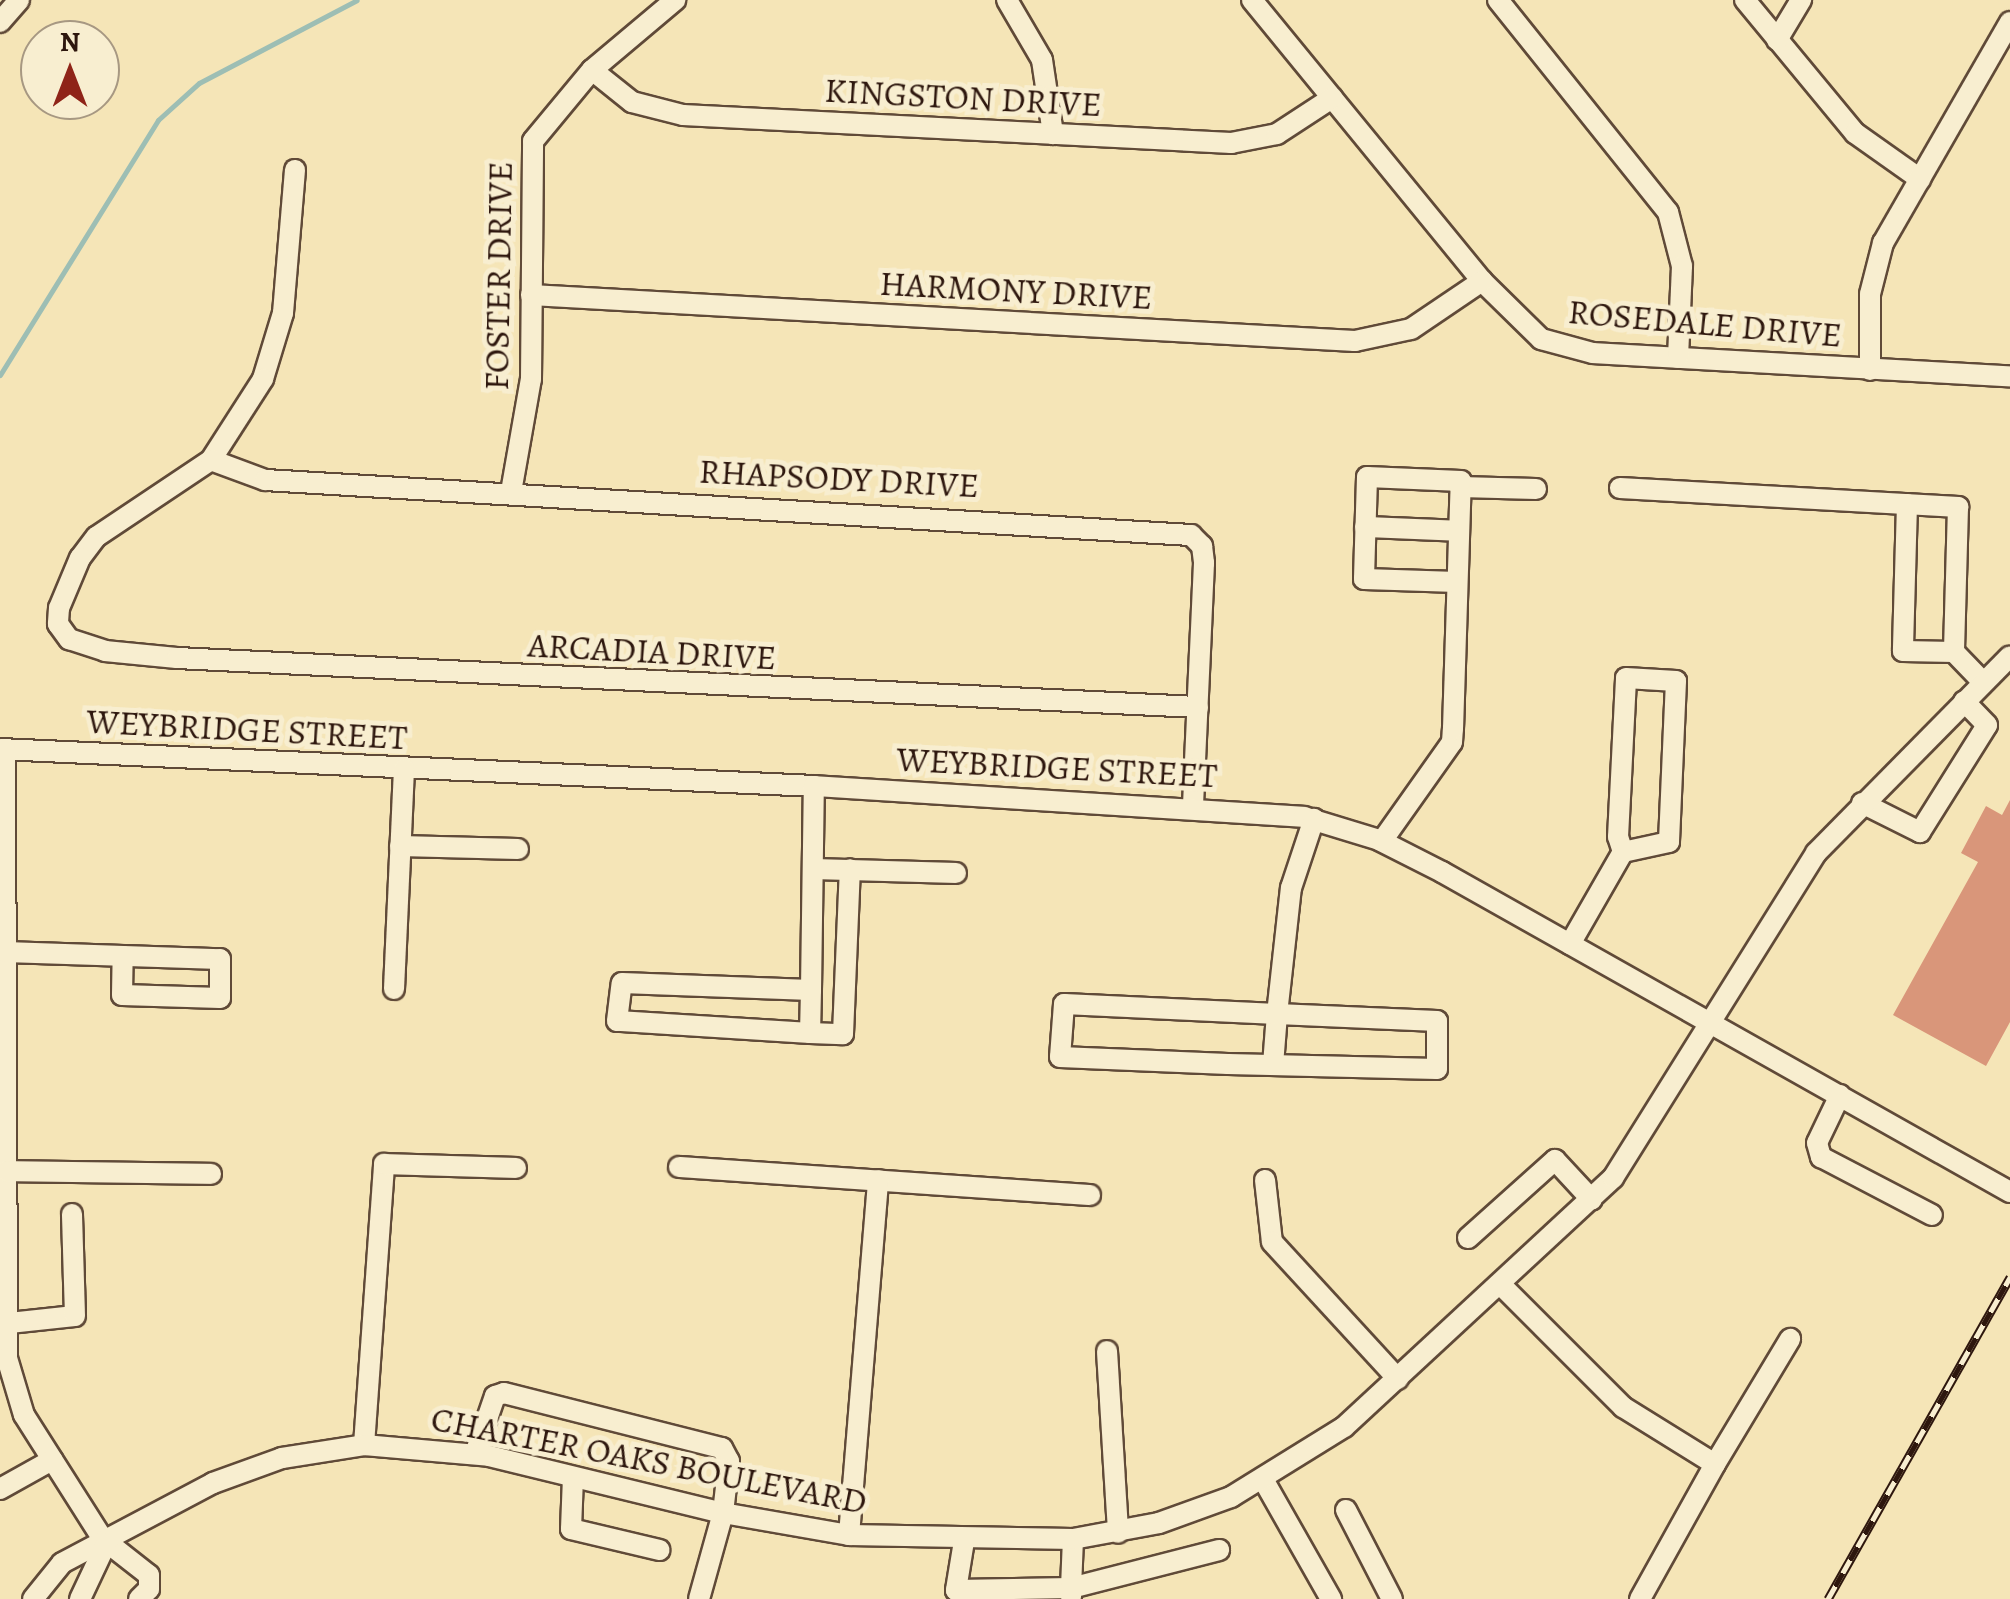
<!DOCTYPE html>
<html>
<head>
<meta charset="utf-8">
<style>
  body { margin:0 }
  #map { position:relative; width:2010px; height:1599px; overflow:hidden; background:#f5e5b7; font-family:Alegreya,serif }
  div>[style] { position:absolute }
  [style*='--x'] { left:calc(var(--x)*1px); top:calc(var(--y)*1px); width:calc(var(--w)*1px); rotate:calc(var(--a)*1deg) }
  .stream>* { height:5px; margin:-2.5px; padding:0 2.5px; transform-origin:2.5px; border-radius:2.5px; background:#9dbeb4 }
  .building>* { inset:0; background:#d9967a }
  .roads { filter:drop-shadow(2px 0 #604a38) drop-shadow(-2px 0 #604a38) drop-shadow(0 2px #604a38) drop-shadow(0 -2px #604a38) }
  .minor>* { height:20px; margin:-10px; padding:0 10px; transform-origin:10px; border-radius:10px; background:#f8eed0 }
  .rail>* { height:9px; margin-top:-4.5px; transform-origin:0; background:repeating-linear-gradient(90deg,#f8eed0 0 15px,#2e170e 0 30px); box-sizing:border-box; border-block:2px solid #2e170e }
  span { translate:-50% -50%; white-space:nowrap; text-align:center; line-height:1.15; -webkit-text-stroke:10px #f8eed0; paint-order:stroke }
  .street-label { font-size:35px; color:#2e170e }
  .north { position:absolute; left:20px; top:20px; width:100px; height:100px; box-sizing:border-box; background:#f8eed0; border:2px solid #a79882; border-radius:50%; rotate:0deg; font-size:28px; font-weight:700; line-height:40px; text-align:center; color:#2e170e }
  .north::after { content:''; display:block; margin:auto; width:35px; height:45px; background:#8f2418; clip-path:polygon(50% 0,100% 100%,50% 72%,0 100%) }
</style>
</head>
<body>
<div id="map">
  <div class="stream">
    <i style="--x:0;--y:375;--w:300;--a:-58.2"></i>
    <i style="--x:158;--y:120;--w:55;--a:-42.1"></i>
    <i style="--x:199;--y:83;--w:178;--a:-27.7"></i>
  </div>
  <div class="building">
    <i style="clip-path:polygon(2010px 800px,2010px 1022px,1986px 1066px,1893px 1015px,1978px 862px,1961px 853px,1986px 806px,2002px 815px)"></i>
  </div>
  <div class="roads">
    <div class="minor">
      <i style="--x:1007;--y:0;--w:69;--a:59.7"></i>
      <i style="--x:1042;--y:60;--w:75;--a:81.5"></i>
      <i style="--x:1252;--y:0;--w:363;--a:50.7"></i>
      <i style="--x:1482;--y:281;--w:83;--a:44.5"></i>
      <i style="--x:1541;--y:339;--w:54;--a:15.1"></i>
      <i style="--x:1593;--y:353;--w:418;--a:3.2"></i>
      <i style="--x:1498;--y:0;--w:272;--a:51.3"></i>
      <i style="--x:1668;--y:212;--w:56;--a:75.5"></i>
      <i style="--x:1682;--y:266;--w:92;--a:92.5"></i>
      <i style="--x:1745;--y:0;--w:173;--a:50.4"></i>
      <i style="--x:1855;--y:133;--w:80;--a:35.3"></i>
      <i style="--x:0;--y:22;--w:29;--a:-49"></i>
      <i style="--x:1777;--y:40;--w:47;--a:-59"></i>
      <i style="--x:592;--y:70;--w:51;--a:38.7"></i>
      <i style="--x:632;--y:102;--w:53;--a:14.3"></i>
      <i style="--x:683;--y:115;--w:549;--a:2.92"></i>
      <i style="--x:1231;--y:143;--w:47;--a:-11.1"></i>
      <i style="--x:1277;--y:134;--w:66;--a:-33.2"></i>
      <i style="--x:295;--y:170;--w:144;--a:94.8"></i>
      <i style="--x:283;--y:313;--w:69;--a:106.9"></i>
      <i style="--x:263;--y:379;--w:96;--a:122.7"></i>
      <i style="--x:211;--y:460;--w:138;--a:146.2"></i>
      <i style="--x:96;--y:537;--w:26;--a:127"></i>
      <i style="--x:80;--y:558;--w:54;--a:112.8"></i>
      <i style="--x:59;--y:608;--w:16;--a:94"></i>
      <i style="--x:58;--y:624;--w:19;--a:54"></i>
      <i style="--x:69;--y:639;--w:38;--a:18"></i>
      <i style="--x:105;--y:651;--w:72;--a:5.6"></i>
      <i style="--x:177;--y:658;--w:1022;--a:2.75"></i>
      <i style="--x:531;--y:295;--w:825;--a:3.2"></i>
      <i style="--x:1355;--y:341;--w:57;--a:-12.1"></i>
      <i style="--x:1411;--y:329;--w:86;--a:-34.1"></i>
      <i style="--x:1870;--y:370;--w:76;--a:-90"></i>
      <i style="--x:1870;--y:294;--w:53;--a:-75.7"></i>
      <i style="--x:1883;--y:243;--w:255;--a:-60.1"></i>
      <i style="--x:211;--y:460;--w:58;--a:20.3"></i>
      <i style="--x:265;--y:480;--w:928;--a:3.4"></i>
      <i style="--x:1191;--y:535;--w:16;--a:45"></i>
      <i style="--x:1202;--y:546;--w:17;--a:83"></i>
      <i style="--x:1204;--y:563;--w:243;--a:92.6"></i>
      <i style="--x:1460;--y:487;--w:76;--a:1.5"></i>
      <i style="--x:1620;--y:488;--w:339;--a:3.2"></i>
      <i style="--x:1958;--y:507;--w:145;--a:91.6"></i>
      <i style="--x:1954;--y:652;--w:42;--a:46"></i>
      <i style="--x:511;--y:492;--w:115;--a:-80"></i>
      <i style="--x:531;--y:379;--w:238;--a:-89.5"></i>
      <i style="--x:533;--y:141;--w:92;--a:-50.3"></i>
      <i style="--x:592;--y:70;--w:109;--a:-40.1"></i>
      <i style="--x:1907;--y:504;--w:147;--a:91.6"></i>
      <i style="--x:1903;--y:651;--w:51;--a:1.1"></i>
      <i style="--x:1365;--y:527;--w:94;--a:2.4"></i>
      <i style="--x:0;--y:749;--w:815;--a:2.6"></i>
      <i style="--x:814;--y:786;--w:491;--a:3.6"></i>
      <i style="--x:1304;--y:817;--w:78;--a:17"></i>
      <i style="--x:1379;--y:840;--w:71;--a:26.9"></i>
      <i style="--x:1442;--y:872;--w:652;--a:29.4"></i>
      <i style="--x:5;--y:749;--w:609;--a:89.81"></i>
      <i style="--x:7;--y:1358;--w:59;--a:73.4"></i>
      <i style="--x:24;--y:1415;--w:153;--a:57.6"></i>
      <i style="--x:1862;--y:803;--w:65;--a:26.6"></i>
      <i style="--x:1920;--y:832;--w:126;--a:-57.9"></i>
      <i style="--x:1987;--y:725;--w:33;--a:-134"></i>
      <i style="--x:1382;--y:841;--w:121;--a:-54.7"></i>
      <i style="--x:1452;--y:742;--w:13;--a:-86"></i>
      <i style="--x:1453;--y:729;--w:248;--a:-88.2"></i>
      <i style="--x:1461;--y:481;--w:94;--a:-177.6"></i>
      <i style="--x:1367;--y:477;--w:102;--a:91.7"></i>
      <i style="--x:1364;--y:579;--w:93;--a:1.8"></i>
      <i style="--x:400;--y:846;--w:118;--a:1.5"></i>
      <i style="--x:814;--y:869;--w:142;--a:1.6"></i>
      <i style="--x:1570;--y:944;--w:106;--a:-60.1"></i>
      <i style="--x:1623;--y:852;--w:16;--a:-108"></i>
      <i style="--x:1618;--y:837;--w:159;--a:-87.1"></i>
      <i style="--x:1626;--y:678;--w:50;--a:3.4"></i>
      <i style="--x:1676;--y:681;--w:161;--a:92.5"></i>
      <i style="--x:1669;--y:842;--w:47;--a:167.7"></i>
      <i style="--x:5;--y:952;--w:215;--a:1.9"></i>
      <i style="--x:220;--y:959;--w:39;--a:90"></i>
      <i style="--x:220;--y:998;--w:98;--a:-178.2"></i>
      <i style="--x:122;--y:995;--w:39;--a:-89"></i>
      <i style="--x:394;--y:989;--w:220;--a:-87.4"></i>
      <i style="--x:811;--y:990;--w:43;--a:91.3"></i>
      <i style="--x:810;--y:1033;--w:193;--a:-176.4"></i>
      <i style="--x:617;--y:1021;--w:38;--a:-83"></i>
      <i style="--x:622;--y:983;--w:189;--a:2.1"></i>
      <i style="--x:811;--y:990;--w:204;--a:-89.2"></i>
      <i style="--x:810;--y:1033;--w:33;--a:2"></i>
      <i style="--x:843;--y:1034;--w:165;--a:-87.6"></i>
      <i style="--x:1273;--y:1065;--w:51;--a:-85.5"></i>
      <i style="--x:1277;--y:1014;--w:213;--a:-177.3"></i>
      <i style="--x:1064;--y:1004;--w:53;--a:94.3"></i>
      <i style="--x:1060;--y:1057;--w:168;--a:2.4"></i>
      <i style="--x:1228;--y:1064;--w:209;--a:1.4"></i>
      <i style="--x:1437;--y:1069;--w:48;--a:-90"></i>
      <i style="--x:1437;--y:1021;--w:160;--a:-177.5"></i>
      <i style="--x:1277;--y:1014;--w:127;--a:-83.7"></i>
      <i style="--x:1291;--y:888;--w:73;--a:-71.6"></i>
      <i style="--x:1840;--y:1095;--w:53;--a:115.6"></i>
      <i style="--x:1817;--y:1143;--w:15;--a:74"></i>
      <i style="--x:1821;--y:1157;--w:125;--a:27.6"></i>
      <i style="--x:679;--y:1167;--w:412;--a:3.9"></i>
      <i style="--x:6;--y:1171;--w:205;--a:0.8"></i>
      <i style="--x:1265;--y:1180;--w:62;--a:83.6"></i>
      <i style="--x:1272;--y:1242;--w:186;--a:47.4"></i>
      <i style="--x:1468;--y:1238;--w:117;--a:-41.9"></i>
      <i style="--x:1555;--y:1160;--w:54;--a:47.2"></i>
      <i style="--x:1501;--y:1285;--w:173;--a:45"></i>
      <i style="--x:1623;--y:1407;--w:108;--a:31.8"></i>
      <i style="--x:1715;--y:1464;--w:146;--a:-59"></i>
      <i style="--x:0;--y:1324;--w:75;--a:-6.1"></i>
      <i style="--x:75;--y:1316;--w:102;--a:-91.7"></i>
      <i style="--x:1107;--y:1351;--w:182;--a:86.5"></i>
      <i style="--x:364;--y:1445;--w:282;--a:-85.9"></i>
      <i style="--x:384;--y:1164;--w:132;--a:1.7"></i>
      <i style="--x:475;--y:1454;--w:61;--a:-71"></i>
      <i style="--x:495;--y:1396;--w:9;--a:-18"></i>
      <i style="--x:504;--y:1393;--w:225;--a:14.2"></i>
      <i style="--x:722;--y:1448;--w:15;--a:62"></i>
      <i style="--x:729;--y:1461;--w:52;--a:96.6"></i>
      <i style="--x:723;--y:1513;--w:89;--a:105.6"></i>
      <i style="--x:573;--y:1477;--w:52;--a:92.2"></i>
      <i style="--x:571;--y:1529;--w:91;--a:13.3"></i>
      <i style="--x:1264;--y:1481;--w:136;--a:60.4"></i>
      <i style="--x:0;--y:1489;--w:60;--a:-29.1"></i>
      <i style="--x:1346;--y:1510;--w:100;--a:62.7"></i>
      <i style="--x:849;--y:1535;--w:356;--a:-85.3"></i>
      <i style="--x:964;--y:1541;--w:50;--a:99.3"></i>
      <i style="--x:956;--y:1590;--w:115;--a:-1"></i>
      <i style="--x:1071;--y:1588;--w:49;--a:-87.7"></i>
      <i style="--x:108;--y:1543;--w:52;--a:38"></i>
      <i style="--x:149;--y:1575;--w:14;--a:90"></i>
      <i style="--x:149;--y:1589;--w:14;--a:135"></i>
      <i style="--x:1071;--y:1597;--w:9;--a:-90"></i>
      <i style="--x:1071;--y:1588;--w:153;--a:-14.4"></i>
      <i style="--x:33;--y:1599;--w:46;--a:-51.1"></i>
      <i style="--x:62;--y:1563;--w:171;--a:-27.9"></i>
      <i style="--x:213;--y:1483;--w:73;--a:-19.9"></i>
      <i style="--x:282;--y:1458;--w:83;--a:-9"></i>
      <i style="--x:364;--y:1445;--w:125;--a:5"></i>
      <i style="--x:489;--y:1456;--w:241;--a:13.7"></i>
      <i style="--x:723;--y:1513;--w:128;--a:9.9"></i>
      <i style="--x:849;--y:1535;--w:224;--a:1"></i>
      <i style="--x:1073;--y:1539;--w:87;--a:-10.5"></i>
      <i style="--x:1159;--y:1523;--w:77;--a:-19.9"></i>
      <i style="--x:1231;--y:1497;--w:133;--a:-31.8"></i>
      <i style="--x:1344;--y:1427;--w:367;--a:-42.8"></i>
      <i style="--x:1613;--y:1178;--w:383;--a:-58"></i>
      <i style="--x:1816;--y:853;--w:276;--a:-45.4"></i>
      <i style="--x:80;--y:1599;--w:61;--a:-64.7"></i>
      <i style="--x:1640;--y:1599;--w:154;--a:-60.9"></i>
    </div>
  </div>
  <div class="rail">
    <i style="--x:1828;--y:1599;--w:370;--a:-60.5"></i>
  </div>
  <div class="street-label">
    <span style="left:963px;top:97px;rotate:3deg">KINGSTON DRIVE</span>
    <span style="left:498px;top:276px;rotate:-89deg">FOSTER DRIVE</span>
    <span style="left:1016px;top:290px;rotate:3deg">HARMONY DRIVE</span>
    <span style="left:1705px;top:323px;rotate:5deg">ROSEDALE DRIVE</span>
    <span style="left:839px;top:478px;rotate:3deg">RHAPSODY DRIVE</span>
    <span style="left:652px;top:651px;rotate:3deg">ARCADIA DRIVE</span>
    <span style="left:247px;top:729px;rotate:3deg">WEYBRIDGE STREET</span>
    <span style="left:1057px;top:767px;rotate:3deg">WEYBRIDGE STREET</span>
    <span style="left:649px;top:1460px;rotate:11deg">CHARTER OAKS BOULEVARD</span>
  </div>
  <div class="north">N</div>
</div>
</body>
</html>
